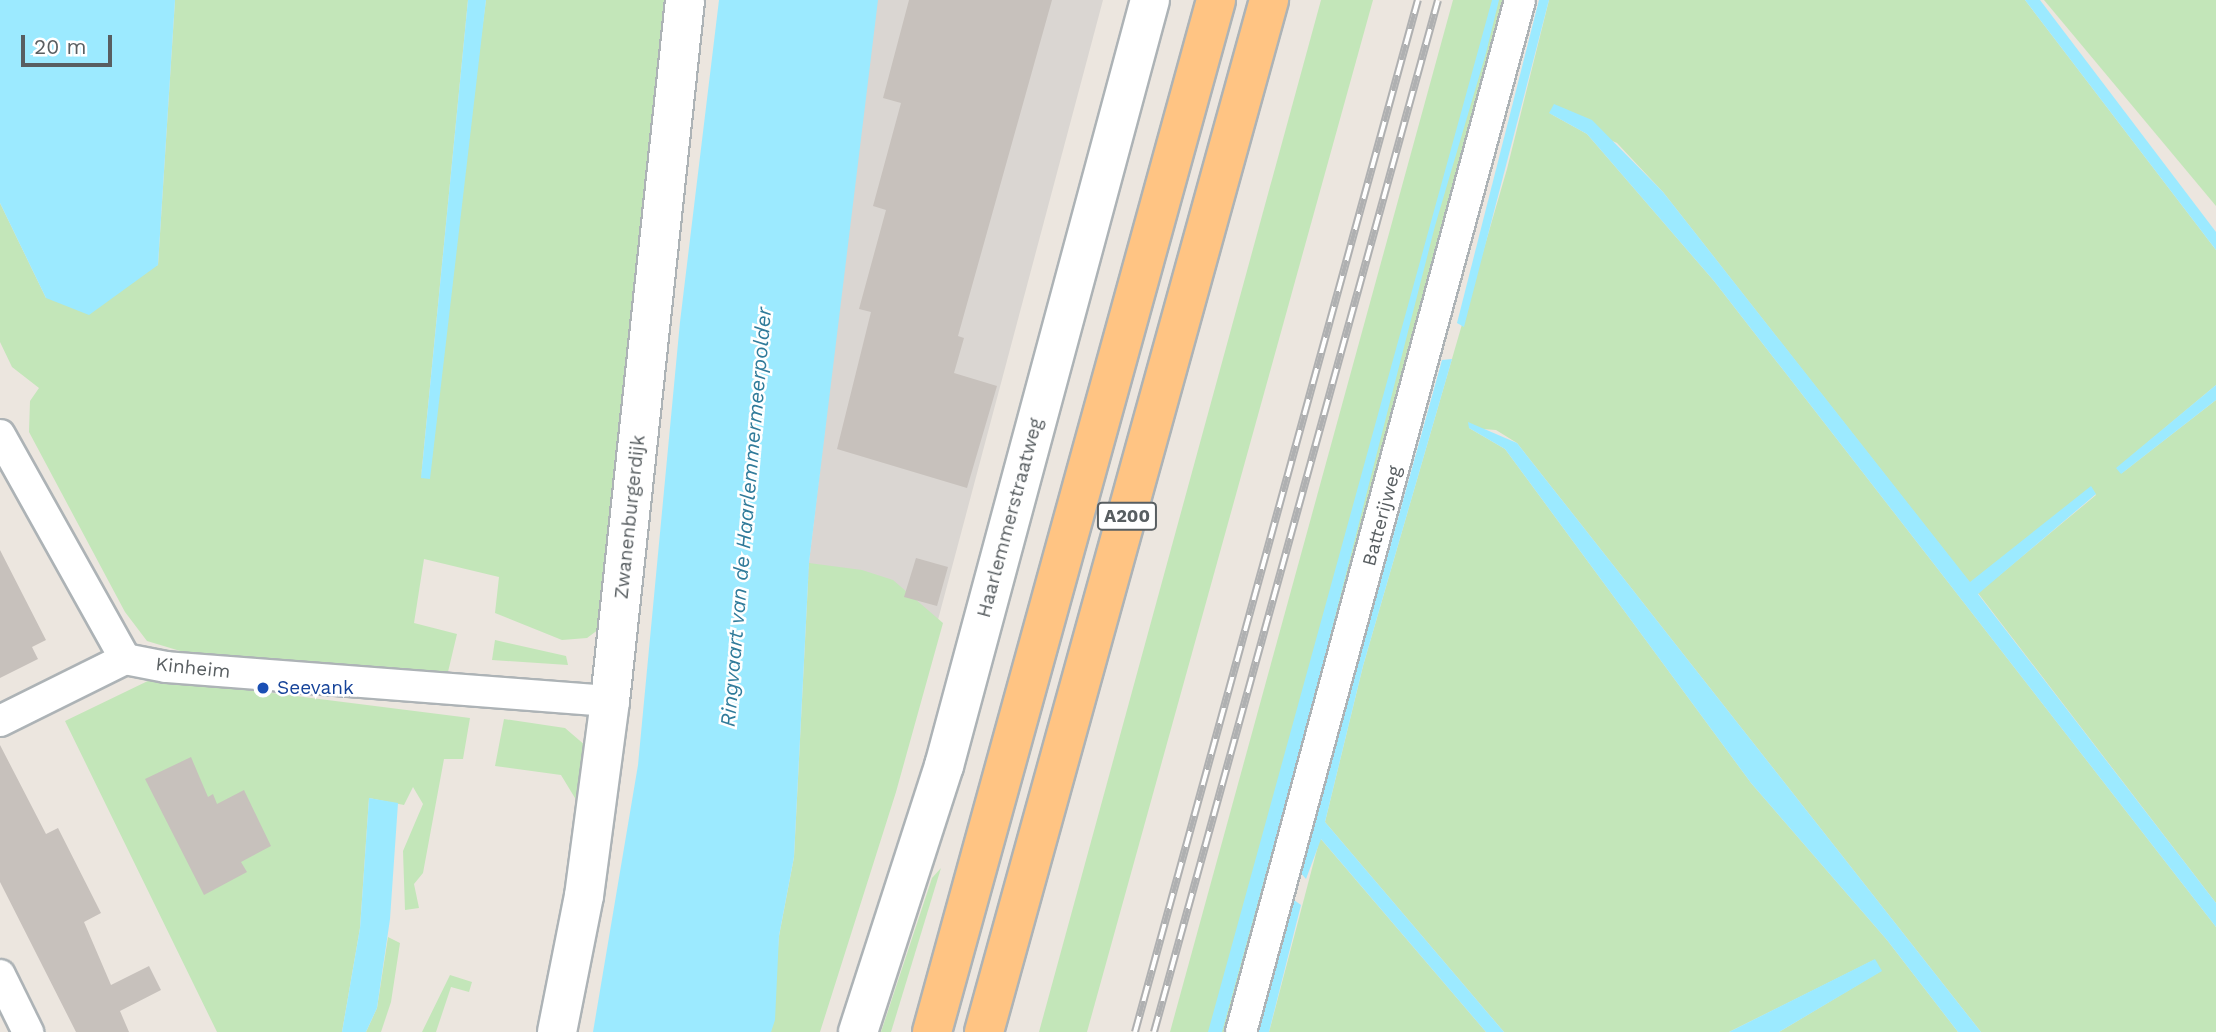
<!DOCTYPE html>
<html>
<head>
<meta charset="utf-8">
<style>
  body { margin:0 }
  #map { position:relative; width:2216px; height:1032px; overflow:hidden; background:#ece6df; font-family:"Work Sans",sans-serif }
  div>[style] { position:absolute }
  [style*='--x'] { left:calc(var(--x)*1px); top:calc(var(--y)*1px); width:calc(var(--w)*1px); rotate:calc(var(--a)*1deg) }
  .industrial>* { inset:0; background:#dad6d2 }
  .green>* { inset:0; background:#c3e6b9 }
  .water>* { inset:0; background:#9ceaff }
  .building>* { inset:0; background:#c7c1bc }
  .roads { filter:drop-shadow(2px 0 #adb3b6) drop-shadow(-2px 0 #adb3b6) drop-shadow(0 2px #adb3b6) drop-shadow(0 -2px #adb3b6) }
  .minor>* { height:30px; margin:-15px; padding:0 15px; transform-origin:15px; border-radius:15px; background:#fff }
  .tertiary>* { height:38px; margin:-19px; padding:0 19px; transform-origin:19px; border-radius:19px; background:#fff }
  .secondary>* { height:38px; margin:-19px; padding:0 19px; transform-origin:19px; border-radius:19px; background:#fff }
  .motorway>* { height:38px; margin:-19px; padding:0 19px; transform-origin:19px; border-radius:19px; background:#ffc483 }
  .rail>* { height:8px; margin-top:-4px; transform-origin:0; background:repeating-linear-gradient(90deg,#fff 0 16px,#afb0b1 0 32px); box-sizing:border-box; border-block:2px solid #afb0b1 }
  .dots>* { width:19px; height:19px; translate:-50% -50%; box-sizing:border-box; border:4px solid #fff; border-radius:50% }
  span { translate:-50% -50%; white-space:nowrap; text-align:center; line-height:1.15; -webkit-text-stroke:5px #fff; paint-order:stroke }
  .shield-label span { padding:2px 5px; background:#fff; border:2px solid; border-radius:5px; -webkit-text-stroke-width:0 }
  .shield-label { font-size:18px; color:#585e61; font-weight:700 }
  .street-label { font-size:19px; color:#585e61 }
  .transit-label { font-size:19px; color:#164399 }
  .left { translate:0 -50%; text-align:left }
  .water-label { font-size:21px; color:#307b9a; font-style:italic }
  .scale { position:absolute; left:21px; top:35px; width:91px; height:32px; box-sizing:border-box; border:4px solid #585e61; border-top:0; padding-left:9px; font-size:21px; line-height:24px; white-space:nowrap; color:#585e61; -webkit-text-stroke:5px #fff; paint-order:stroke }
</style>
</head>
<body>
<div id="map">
  <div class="industrial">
    <i style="clip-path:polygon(876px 0,1103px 0,935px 631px,889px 607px,807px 579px)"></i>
  </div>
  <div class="green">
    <i style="clip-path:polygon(175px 0,468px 0,421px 478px,486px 0,670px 0,606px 624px,587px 638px,562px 640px,495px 613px,499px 577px,424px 559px,414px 623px,457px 634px,448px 672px,187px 653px,147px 641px,125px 612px,29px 432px,30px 401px,39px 388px,12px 367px,0 342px,0 203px,46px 298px,158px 265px)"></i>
    <i style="clip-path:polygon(1321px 0,1373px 0,1087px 1032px,1039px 1032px)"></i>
    <i style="clip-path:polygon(1453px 0,1512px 0,1231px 1032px,1170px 1032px)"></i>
    <i style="clip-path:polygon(1549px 0,2025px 0,2216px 250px,2216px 385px,2117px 468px,2122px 473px,2216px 400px,2216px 903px,1978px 593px,2096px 495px,2091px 487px,1970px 583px,1663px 192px,1617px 143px,1549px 113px,1587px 134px,1714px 281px,2216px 927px,2216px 1032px,1981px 1032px,1517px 443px,1496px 430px,1469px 428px,1505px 449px,1751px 783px,1887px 940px,1958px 1032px,1779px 1032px,1881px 971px,1874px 960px,1729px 1032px,1504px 1032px,1325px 822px,1363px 666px,1507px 169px)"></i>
    <i style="clip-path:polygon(2044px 0,2216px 0,2216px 206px)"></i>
    <i style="clip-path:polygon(809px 563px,862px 570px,893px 580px,943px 623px,896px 792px,820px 1032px,771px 1032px,779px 936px,794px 857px)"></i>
    <i style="clip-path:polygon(495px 640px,566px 656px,568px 665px,492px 660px)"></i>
    <i style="clip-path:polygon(154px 678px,470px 718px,463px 759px,444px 759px,423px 873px,414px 884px,419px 908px,405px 910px,403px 851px,423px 804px,413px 787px,404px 805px,369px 798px,360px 928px,342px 1032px,217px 1032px,65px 721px)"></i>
    <i style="clip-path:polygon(504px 719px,565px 728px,586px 746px,578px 803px,561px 775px,495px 766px)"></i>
    <i style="clip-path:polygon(1320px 838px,1486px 1032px,1269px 1032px)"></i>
    <i style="clip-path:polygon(941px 868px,891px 1032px,881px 1032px,932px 878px)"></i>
    <i style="clip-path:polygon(388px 937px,400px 943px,391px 1002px,381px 1032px,366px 1032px,377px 1008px)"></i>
    <i style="clip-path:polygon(450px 975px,472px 982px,469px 992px,451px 987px,436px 1032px,422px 1032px)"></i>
  </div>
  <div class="water">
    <i style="clip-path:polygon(0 0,175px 0,158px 265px,89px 315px,46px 298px,0 203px)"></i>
    <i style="clip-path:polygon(468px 0,486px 0,430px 479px,421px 478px)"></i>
    <i style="clip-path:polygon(719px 0,878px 0,809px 563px,794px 857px,779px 936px,775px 1020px,771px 1032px,593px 1032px,638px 765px,680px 322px)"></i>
    <i style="clip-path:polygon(1492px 0,1499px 0,1486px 53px,1435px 226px,1314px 699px,1222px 1032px,1208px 1032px)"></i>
    <i style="clip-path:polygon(1539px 0,1549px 0,1464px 327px,1457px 323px)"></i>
    <i style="clip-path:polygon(2025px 0,2040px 0,2216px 232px,2216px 250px)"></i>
    <i style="clip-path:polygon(1554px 104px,1592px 120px,1663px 192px,1970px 582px,2091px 486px,2096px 494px,1978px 594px,2216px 903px,2216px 927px,1714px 281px,1587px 134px,1549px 113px)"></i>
    <i style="clip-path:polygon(1452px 359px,1363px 666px,1325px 822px,1504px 1032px,1486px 1032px,1321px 839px,1306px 879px,1300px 872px,1442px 360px)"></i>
    <i style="clip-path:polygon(2216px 385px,2216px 400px,2121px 474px,2116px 468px)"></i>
    <i style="clip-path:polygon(1468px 422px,1517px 443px,1981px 1032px,1958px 1032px,1887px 940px,1751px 783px,1505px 449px,1469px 428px)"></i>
    <i style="clip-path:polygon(369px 798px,398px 803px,390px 919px,377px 1008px,366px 1032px,342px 1032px,360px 928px)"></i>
    <i style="clip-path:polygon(1294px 900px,1301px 905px,1269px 1032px,1258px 1032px)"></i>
    <i style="clip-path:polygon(1875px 959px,1882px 971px,1779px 1032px,1729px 1032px)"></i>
  </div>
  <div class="building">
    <i style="clip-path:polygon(909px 0,1052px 0,958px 336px,964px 338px,954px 373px,997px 386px,967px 488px,837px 449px,871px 312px,859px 309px,886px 210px,873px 206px,901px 103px,883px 98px)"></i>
    <i style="clip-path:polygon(0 550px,46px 640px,32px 647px,38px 659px,0 678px)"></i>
    <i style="clip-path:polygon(916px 558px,948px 567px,937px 606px,904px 597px)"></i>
    <i style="clip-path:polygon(0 745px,46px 834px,58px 828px,101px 913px,84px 922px,111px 985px,149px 966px,161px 990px,120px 1011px,129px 1032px,76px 1032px,0 882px)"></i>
    <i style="clip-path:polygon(191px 757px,208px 797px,213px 794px,217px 804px,244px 790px,271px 846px,241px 862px,247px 872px,204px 895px,145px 779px)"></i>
  </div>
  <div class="roads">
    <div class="minor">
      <i style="--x:0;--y:435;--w:257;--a:60.8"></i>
      <i style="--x:0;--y:721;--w:140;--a:-26.4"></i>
      <i style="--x:125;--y:659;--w:42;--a:11"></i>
      <i style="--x:166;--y:667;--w:445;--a:4.4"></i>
      <i style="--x:0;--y:975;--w:64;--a:63.8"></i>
      <i style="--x:1241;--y:1032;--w:1069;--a:-74.87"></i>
    </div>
    <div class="tertiary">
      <i style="--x:557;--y:1032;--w:139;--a:-78.8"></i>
      <i style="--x:584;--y:896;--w:197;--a:-82.4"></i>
      <i style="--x:610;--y:701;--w:705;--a:-83.89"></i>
    </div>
    <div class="secondary">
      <i style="--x:858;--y:1032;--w:280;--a:-72.1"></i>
      <i style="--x:944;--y:766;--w:793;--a:-74.95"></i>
    </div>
    <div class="motorway">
      <i style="--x:932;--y:1032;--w:1070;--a:-74.61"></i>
      <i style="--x:984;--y:1032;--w:1071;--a:-74.56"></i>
    </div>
  </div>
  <div class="rail">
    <i style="--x:1135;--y:1032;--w:1070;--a:-74.67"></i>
    <i style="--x:1154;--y:1032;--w:1070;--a:-74.61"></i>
  </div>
  <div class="dots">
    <i style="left:263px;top:688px;background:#1a4fb4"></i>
  </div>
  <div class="shield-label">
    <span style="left:1127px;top:516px">A200</span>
  </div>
  <div class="street-label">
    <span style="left:1382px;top:516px;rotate:-75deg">Batterijweg</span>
    <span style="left:630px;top:517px;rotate:-84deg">Zwanenburgerdijk</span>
    <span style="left:1010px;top:518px;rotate:-75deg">Haarlemmerstraatweg</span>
    <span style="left:193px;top:668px;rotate:6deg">Kinheim</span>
  </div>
  <div class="transit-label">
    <span class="left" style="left:277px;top:688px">Seevank</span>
  </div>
  <div class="water-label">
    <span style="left:746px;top:517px;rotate:-85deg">Ringvaart van de Haarlemmermeerpolder</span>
  </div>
  <div class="scale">20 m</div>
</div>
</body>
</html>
